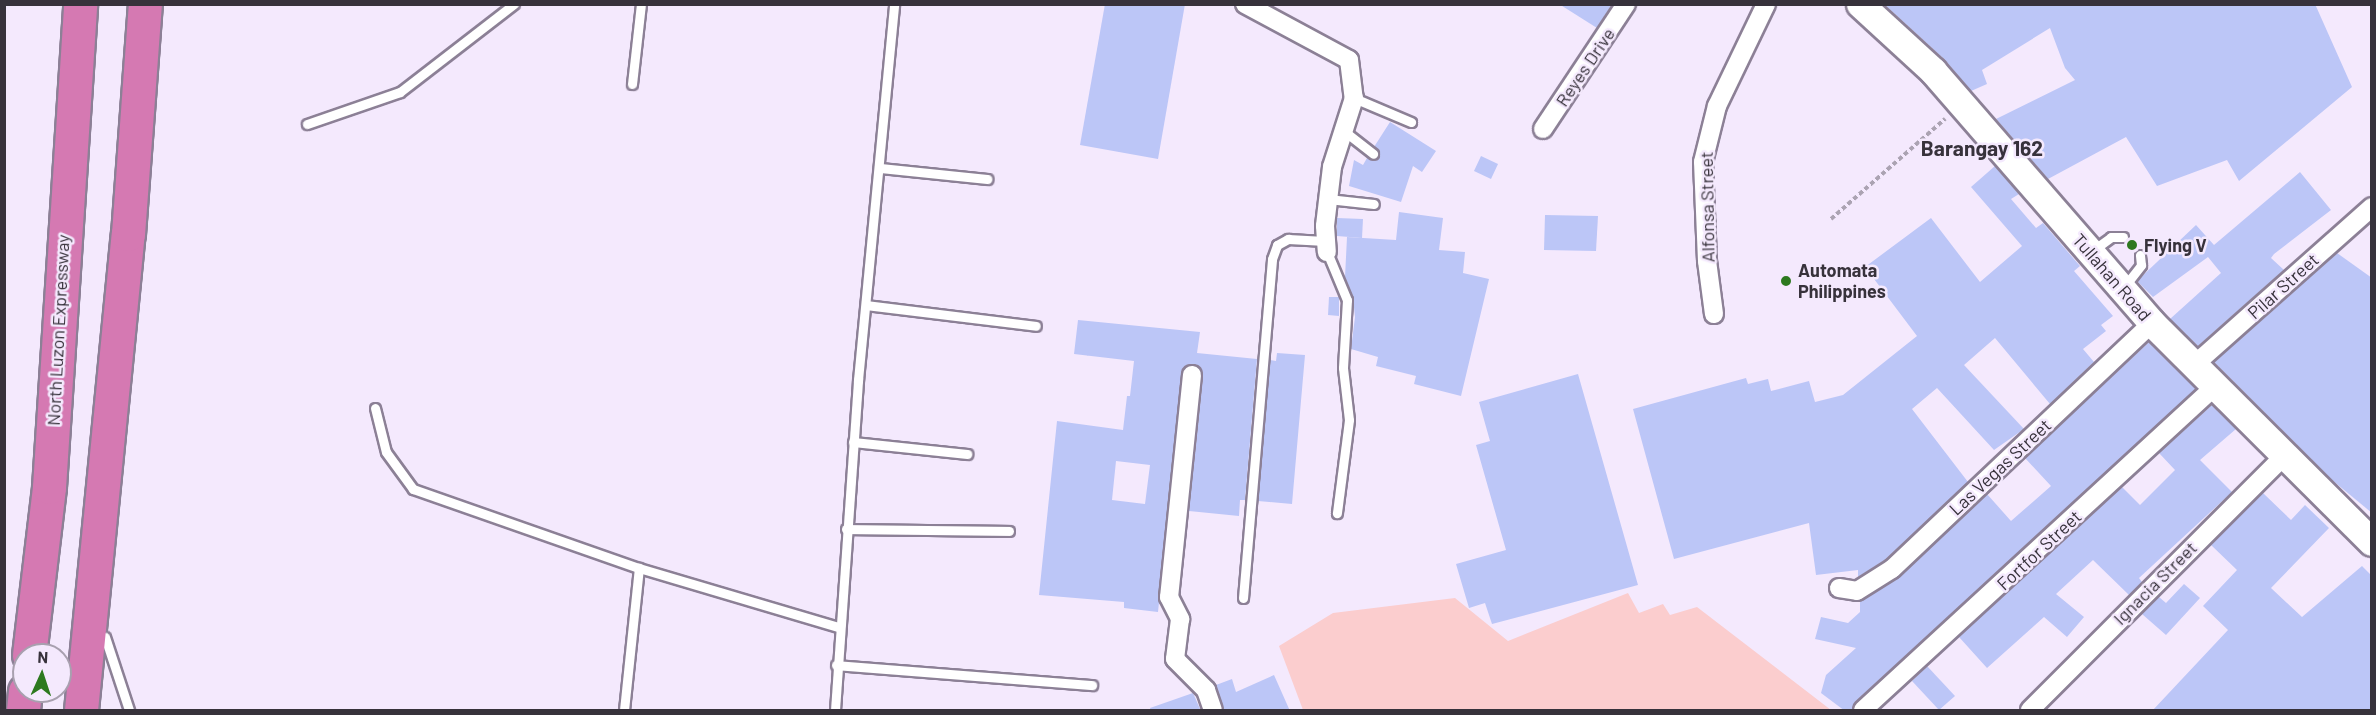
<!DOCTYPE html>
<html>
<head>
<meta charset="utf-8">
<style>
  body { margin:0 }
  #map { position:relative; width:2376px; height:715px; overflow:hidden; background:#f4e9fd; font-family:Barlow,sans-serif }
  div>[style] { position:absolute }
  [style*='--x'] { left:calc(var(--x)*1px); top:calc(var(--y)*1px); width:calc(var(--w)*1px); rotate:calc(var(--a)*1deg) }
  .green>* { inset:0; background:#fbcdce }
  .building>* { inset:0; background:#bcc6f7 }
  .path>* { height:4px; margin-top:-2px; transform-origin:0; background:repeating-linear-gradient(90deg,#aba3b2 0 4.5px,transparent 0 7.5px) }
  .roads { filter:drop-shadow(2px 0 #8c8096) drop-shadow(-2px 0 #8c8096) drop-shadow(0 2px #8c8096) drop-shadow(0 -2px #8c8096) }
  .service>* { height:9px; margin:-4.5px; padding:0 4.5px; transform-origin:4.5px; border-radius:4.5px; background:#fff }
  .minor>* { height:18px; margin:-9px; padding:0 9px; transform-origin:9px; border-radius:9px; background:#fff }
  .secondary>* { height:27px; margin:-13.5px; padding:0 13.5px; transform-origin:13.5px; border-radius:13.5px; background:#fff }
  .motorway>* { height:33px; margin:-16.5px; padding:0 16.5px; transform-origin:16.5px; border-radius:16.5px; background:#d579b2 }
  .dots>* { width:16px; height:16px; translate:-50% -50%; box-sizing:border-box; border:3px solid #f4e9fd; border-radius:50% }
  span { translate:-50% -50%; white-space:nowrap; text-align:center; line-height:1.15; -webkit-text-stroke:5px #f4e9fd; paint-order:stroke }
  .street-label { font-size:18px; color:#37323b }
  .poi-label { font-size:18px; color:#37323b; font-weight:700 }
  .left { translate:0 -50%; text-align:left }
  .quarter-label { font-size:21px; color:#37323b; font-weight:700 }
  .frame { position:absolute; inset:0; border:6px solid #37323b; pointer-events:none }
  .north { position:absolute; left:12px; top:643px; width:60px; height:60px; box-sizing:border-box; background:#f4e9fd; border:2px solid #a8a0af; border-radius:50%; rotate:3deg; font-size:16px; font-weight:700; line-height:24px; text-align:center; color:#37323b }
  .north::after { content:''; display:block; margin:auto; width:21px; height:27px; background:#2d791f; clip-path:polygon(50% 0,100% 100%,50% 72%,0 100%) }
</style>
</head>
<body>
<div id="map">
  <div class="green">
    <i style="clip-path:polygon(1628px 593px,1639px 613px,1663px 604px,1670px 615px,1697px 607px,1831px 710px,1303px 710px,1279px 646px,1333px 613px,1455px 598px,1508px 641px)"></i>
  </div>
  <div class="building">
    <i style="clip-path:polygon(1105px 4px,1185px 4px,1158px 159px,1080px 145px)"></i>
    <i style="clip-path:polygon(1559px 4px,1612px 4px,1597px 28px)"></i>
    <i style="clip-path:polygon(1884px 4px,2315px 4px,2352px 87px,2239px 181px,2227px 160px,2157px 186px,2126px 137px,2048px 179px,1996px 119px,2075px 80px,2065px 68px,2050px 28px,1982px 70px,1987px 84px,1971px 91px,1944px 59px)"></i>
    <i style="clip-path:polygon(1390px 122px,1436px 151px,1422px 172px,1413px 166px,1401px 202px,1349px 186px,1354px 160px,1363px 165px,1367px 158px,1379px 158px,1374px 147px)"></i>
    <i style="clip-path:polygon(1481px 156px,1498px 164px,1491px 179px,1474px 171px)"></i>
    <i style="clip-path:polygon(1995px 166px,2019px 194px,2011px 199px,2036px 228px,2043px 223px,2080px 266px,2074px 271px,2113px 316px,2101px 325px,2106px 331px,2083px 349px,2094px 362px,2050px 404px,1995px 338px,1964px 365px,2024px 429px,1994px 450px,1937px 388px,1912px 409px,1968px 482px,1885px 560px,1858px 577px,1858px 570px,1816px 575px,1809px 523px,1674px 559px,1633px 409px,1746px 378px,1748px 384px,1768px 379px,1771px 391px,1809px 381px,1815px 402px,1843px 395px,1917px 336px,1865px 267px,1931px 218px,1980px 282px,2022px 246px,1971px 187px)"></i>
    <i style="clip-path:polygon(2300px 172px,2331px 210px,2274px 254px,2271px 258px,2284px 270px,2198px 346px,2170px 319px,2221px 273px,2208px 257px,2153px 297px,2137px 281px,2196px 225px,2214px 245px)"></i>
    <i style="clip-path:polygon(1399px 212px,1443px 218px,1439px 250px,1465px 252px,1463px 273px,1489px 279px,1461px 396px,1414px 384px,1416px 376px,1376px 366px,1378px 357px,1351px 349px,1355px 317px,1353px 298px,1345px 277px,1347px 237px,1396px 240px)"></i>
    <i style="clip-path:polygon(1545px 215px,1598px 216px,1596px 251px,1544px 250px)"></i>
    <i style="clip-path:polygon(1337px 218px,1363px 219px,1362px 238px,1337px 236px)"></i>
    <i style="clip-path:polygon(2337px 253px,2372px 278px,2372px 513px,2332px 480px,2214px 362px)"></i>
    <i style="clip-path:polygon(1329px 297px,1339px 297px,1339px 316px,1328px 315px)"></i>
    <i style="clip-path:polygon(evenodd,1078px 320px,1200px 332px,1197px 353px,1257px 359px,1245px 500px,1240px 500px,1239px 516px,1189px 511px,1203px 376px,1194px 364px,1183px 369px,1158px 612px,1124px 608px,1124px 602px,1039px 595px,1057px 421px,1123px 430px,1127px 396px,1130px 396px,1134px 361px,1074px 354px,1078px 320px,1116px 461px,1150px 465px,1145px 504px,1112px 500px,1116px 461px)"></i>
    <i style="clip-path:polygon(2149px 342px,2196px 389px,1855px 702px,1852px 711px,1845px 711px,1821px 693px,1826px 675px,1856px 648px,1815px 639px,1821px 617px,1848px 623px,1860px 612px,1860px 601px,1900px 577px,1987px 494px,2011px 521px,2051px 486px,2025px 458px)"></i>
    <i style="clip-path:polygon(1277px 353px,1305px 355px,1292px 504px,1258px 501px,1270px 360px,1276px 361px)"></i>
    <i style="clip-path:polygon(1578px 374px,1638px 585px,1492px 624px,1485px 603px,1469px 608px,1456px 564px,1506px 550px,1476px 445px,1490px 441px,1479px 402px)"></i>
    <i style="clip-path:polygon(2212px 405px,2236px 429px,2200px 460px,2232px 492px,2139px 578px,2142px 582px,2129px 595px,2093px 560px,2056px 594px,2084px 617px,2067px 637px,2044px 617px,1987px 668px,1959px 637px,2122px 487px,2140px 505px,2175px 470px,2159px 453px)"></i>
    <i style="clip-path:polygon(2263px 493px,2291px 520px,2305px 505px,2329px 528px,2271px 588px,2302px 617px,2362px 566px,2372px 576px,2372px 711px,2152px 711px,2228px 630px,2203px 606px,2237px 570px,2211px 545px)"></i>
    <i style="clip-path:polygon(2184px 584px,2200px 598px,2166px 635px,2142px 614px,2159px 597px,2166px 603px)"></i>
    <i style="clip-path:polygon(1927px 666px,1955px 696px,1939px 710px,1912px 681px)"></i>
    <i style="clip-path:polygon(1274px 675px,1290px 711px,1224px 711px,1216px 685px,1232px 679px,1236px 692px)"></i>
    <i style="clip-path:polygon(1193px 693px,1201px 711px,1151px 711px,1150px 708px)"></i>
  </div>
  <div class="path">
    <i style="--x:1831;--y:219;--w:152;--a:-41.3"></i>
  </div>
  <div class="roads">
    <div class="service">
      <i style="--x:632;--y:84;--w:81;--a:-83.6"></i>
      <i style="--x:1354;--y:98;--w:62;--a:22.8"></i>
      <i style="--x:307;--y:124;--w:98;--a:-19"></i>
      <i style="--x:400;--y:92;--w:144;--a:-37.7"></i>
      <i style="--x:1344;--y:131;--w:37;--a:38"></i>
      <i style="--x:880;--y:168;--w:108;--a:5.9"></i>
      <i style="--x:1328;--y:199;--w:46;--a:6.2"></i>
      <i style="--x:2092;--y:251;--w:24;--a:-36"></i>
      <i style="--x:2111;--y:237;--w:12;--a:0"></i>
      <i style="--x:1327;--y:252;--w:52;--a:67.4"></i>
      <i style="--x:1347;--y:300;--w:68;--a:93.4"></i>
      <i style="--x:1343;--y:368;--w:52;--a:83.4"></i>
      <i style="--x:1349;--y:420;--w:94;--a:97.4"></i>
      <i style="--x:2124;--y:287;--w:28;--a:-52"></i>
      <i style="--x:2141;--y:265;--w:10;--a:-96"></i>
      <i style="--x:866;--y:305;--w:171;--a:7"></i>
      <i style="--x:375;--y:408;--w:45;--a:76"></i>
      <i style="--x:386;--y:452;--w:46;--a:53.9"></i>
      <i style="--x:413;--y:489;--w:239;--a:19.3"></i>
      <i style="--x:639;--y:568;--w:208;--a:16.5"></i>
      <i style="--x:853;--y:442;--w:115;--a:6"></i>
      <i style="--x:846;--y:529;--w:163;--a:0.7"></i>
      <i style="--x:1243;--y:598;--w:340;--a:-85.1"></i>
      <i style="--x:1272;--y:259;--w:15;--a:-70"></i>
      <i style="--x:1277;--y:245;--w:13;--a:-29"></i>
      <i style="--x:1288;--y:239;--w:37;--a:3"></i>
      <i style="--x:105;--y:637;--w:77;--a:71.8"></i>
      <i style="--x:836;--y:665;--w:257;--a:4.5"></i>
      <i style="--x:624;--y:710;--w:143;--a:-84"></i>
      <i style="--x:835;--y:710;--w:331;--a:-86"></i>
      <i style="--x:858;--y:380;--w:378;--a:-84.5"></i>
    </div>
    <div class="minor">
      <i style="--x:1245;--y:4;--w:118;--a:28.3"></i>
      <i style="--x:1349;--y:60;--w:38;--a:83"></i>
      <i style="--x:1354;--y:98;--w:72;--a:107.7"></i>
      <i style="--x:1332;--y:167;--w:59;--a:96.8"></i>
      <i style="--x:1325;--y:226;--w:26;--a:86"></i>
      <i style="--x:1543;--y:129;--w:150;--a:-56.4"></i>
      <i style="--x:1714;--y:314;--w:53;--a:-97.5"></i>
      <i style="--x:1707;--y:261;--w:99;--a:-92.3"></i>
      <i style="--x:1703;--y:162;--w:58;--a:-76"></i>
      <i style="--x:1717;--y:106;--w:113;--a:-64.3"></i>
      <i style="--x:2194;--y:365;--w:238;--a:-41.6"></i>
      <i style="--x:1192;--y:375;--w:223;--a:95.9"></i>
      <i style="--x:1169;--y:597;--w:25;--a:63"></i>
      <i style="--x:1180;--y:619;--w:40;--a:97.1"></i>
      <i style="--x:1175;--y:659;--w:44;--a:45"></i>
      <i style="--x:1206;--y:690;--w:21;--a:71"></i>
      <i style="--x:1839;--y:588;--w:18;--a:9"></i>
      <i style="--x:1857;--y:591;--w:41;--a:-32.2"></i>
      <i style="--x:1892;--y:569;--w:358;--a:-43.4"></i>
      <i style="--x:1863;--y:710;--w:477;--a:-42.6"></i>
      <i style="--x:2030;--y:710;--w:358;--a:-45"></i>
    </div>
    <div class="secondary">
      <i style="--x:1860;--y:4;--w:99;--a:42.5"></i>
      <i style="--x:1933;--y:71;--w:334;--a:49"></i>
      <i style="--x:2152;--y:323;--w:310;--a:44.9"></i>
    </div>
    <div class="motorway">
      <i style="--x:29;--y:655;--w:169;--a:-83.2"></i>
      <i style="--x:49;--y:487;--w:484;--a:-86.3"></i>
      <i style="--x:23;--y:710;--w:19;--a:-84"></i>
      <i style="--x:81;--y:710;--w:478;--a:-84.4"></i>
      <i style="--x:128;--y:234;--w:231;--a:-85.8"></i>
    </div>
  </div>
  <div class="dots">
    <i style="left:2132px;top:245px;background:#2d791f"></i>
    <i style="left:1786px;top:281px;background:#2d791f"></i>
  </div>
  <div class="street-label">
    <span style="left:1585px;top:67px;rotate:-56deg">Reyes Drive</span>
    <span style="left:1707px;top:207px;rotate:-91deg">Alfonsa Street</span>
    <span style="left:2112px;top:277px;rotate:49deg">Tullahan Road</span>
    <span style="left:2283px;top:286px;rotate:-42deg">Pilar Street</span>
    <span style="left:58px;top:330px;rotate:-87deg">North Luzon Expressway</span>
    <span style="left:2000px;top:467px;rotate:-43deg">Las Vegas Street</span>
    <span style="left:2039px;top:550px;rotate:-43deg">Fortfor Street</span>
    <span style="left:2155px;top:583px;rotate:-45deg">Ignacia Street</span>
  </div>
  <div class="poi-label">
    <span class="left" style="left:2144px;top:245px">Flying V</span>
    <span class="left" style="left:1798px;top:281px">Automata<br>Philippines</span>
  </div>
  <div class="quarter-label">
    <span style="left:1982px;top:148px">Barangay 162</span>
  </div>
  <div class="frame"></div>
  <div class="north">N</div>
</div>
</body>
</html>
